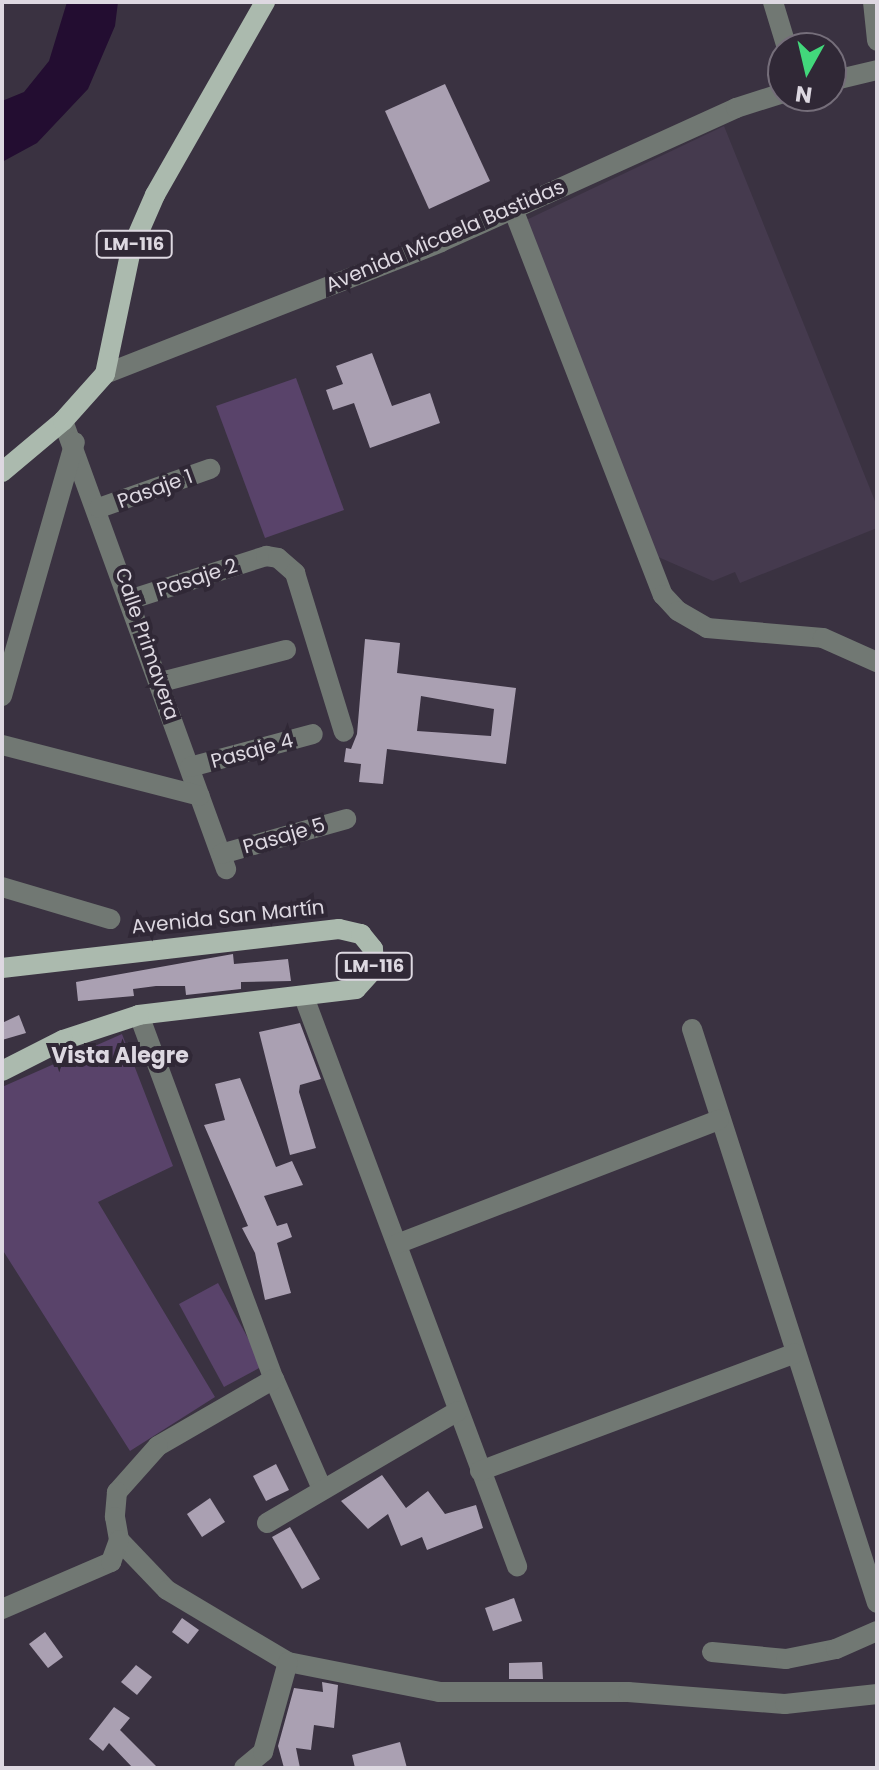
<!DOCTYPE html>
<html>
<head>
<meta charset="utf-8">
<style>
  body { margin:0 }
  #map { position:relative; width:879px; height:1770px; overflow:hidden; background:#3a3241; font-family:Poppins,sans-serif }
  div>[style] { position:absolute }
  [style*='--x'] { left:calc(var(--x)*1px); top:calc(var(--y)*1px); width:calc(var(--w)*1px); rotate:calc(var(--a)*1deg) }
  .built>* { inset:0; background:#453a4e }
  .green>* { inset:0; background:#59436a }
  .water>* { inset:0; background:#230d31 }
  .building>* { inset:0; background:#aaa0b2 }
  .minor>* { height:20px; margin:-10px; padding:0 10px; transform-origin:10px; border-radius:10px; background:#717873 }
  .major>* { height:20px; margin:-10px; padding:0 10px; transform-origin:10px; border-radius:10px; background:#abbaae }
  span { translate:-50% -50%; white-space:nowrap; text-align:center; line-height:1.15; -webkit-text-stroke:8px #302836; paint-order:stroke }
  .shield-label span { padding:2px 6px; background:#302836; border:2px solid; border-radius:6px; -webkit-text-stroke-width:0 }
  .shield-label { font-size:18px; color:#ddd8e1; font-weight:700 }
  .street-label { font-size:20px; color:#ddd8e1 }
  .neighbourhood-label { font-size:22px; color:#ddd8e1; font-weight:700 }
  .frame { position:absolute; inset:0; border:4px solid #ddd8e1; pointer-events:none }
  .north { position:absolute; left:767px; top:32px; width:80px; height:80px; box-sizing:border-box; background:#302836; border:2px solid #756e7a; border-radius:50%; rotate:188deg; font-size:22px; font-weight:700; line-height:32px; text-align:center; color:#ddd8e1 }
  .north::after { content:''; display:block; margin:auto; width:28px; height:36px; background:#42d77b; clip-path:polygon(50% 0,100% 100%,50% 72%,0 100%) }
</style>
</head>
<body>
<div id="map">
  <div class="built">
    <i style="clip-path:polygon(724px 126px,877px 506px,877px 528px,740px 583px,735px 572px,713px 581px,656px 556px,522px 222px)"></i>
  </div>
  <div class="green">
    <i style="clip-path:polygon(296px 378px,344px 510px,265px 538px,216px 406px)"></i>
    <i style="clip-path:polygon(122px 1034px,173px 1166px,98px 1202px,215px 1397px,130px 1451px,2px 1249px,2px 1087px)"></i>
    <i style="clip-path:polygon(218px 1283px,263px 1366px,224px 1387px,179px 1304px)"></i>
  </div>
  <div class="water">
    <i style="clip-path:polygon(67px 2px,118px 2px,115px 26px,88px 89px,37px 143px,2px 162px,2px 101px,24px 92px,49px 61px)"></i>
  </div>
  <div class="building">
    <i style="clip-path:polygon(445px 84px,490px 181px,429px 209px,385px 111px)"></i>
    <i style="clip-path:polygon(372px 353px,392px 406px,430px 393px,440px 423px,370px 448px,354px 403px,333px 410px,326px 390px,343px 384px,336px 366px)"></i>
    <i style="clip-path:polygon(evenodd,365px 639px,400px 643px,397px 673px,516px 688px,506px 764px,387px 749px,383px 784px,359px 782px,361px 764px,344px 762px,346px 748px,351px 749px,357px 734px,365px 639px,421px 696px,494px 709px,491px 736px,417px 731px,421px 696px)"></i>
    <i style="clip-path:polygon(233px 954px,234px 964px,288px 959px,291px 981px,241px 982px,241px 989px,186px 995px,185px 986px,156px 986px,133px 989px,134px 996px,78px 1001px,76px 982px)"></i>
    <i style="clip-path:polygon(19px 1015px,26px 1033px,2px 1040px,2px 1023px)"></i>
    <i style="clip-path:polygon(300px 1023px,321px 1079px,300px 1085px,299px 1092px,316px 1148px,290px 1155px,259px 1032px)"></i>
    <i style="clip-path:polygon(240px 1078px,276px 1167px,292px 1161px,303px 1185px,264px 1196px,277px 1226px,287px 1223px,292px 1237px,277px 1243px,291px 1293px,265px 1300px,255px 1253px,242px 1228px,248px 1226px,204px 1125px,225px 1120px,215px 1084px)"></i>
    <i style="clip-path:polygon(276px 1464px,289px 1490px,266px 1501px,253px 1476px)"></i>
    <i style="clip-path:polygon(382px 1475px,406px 1508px,428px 1491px,445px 1514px,476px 1505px,483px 1528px,427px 1550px,422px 1537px,401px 1546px,388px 1514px,368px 1529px,341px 1501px)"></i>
    <i style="clip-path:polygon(210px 1498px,225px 1522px,202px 1537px,187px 1514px)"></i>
    <i style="clip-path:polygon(290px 1527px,320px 1579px,302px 1589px,272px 1537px)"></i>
    <i style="clip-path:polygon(514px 1598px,522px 1621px,493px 1631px,485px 1608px)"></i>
    <i style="clip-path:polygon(182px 1618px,199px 1630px,188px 1644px,172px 1632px)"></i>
    <i style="clip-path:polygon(45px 1632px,63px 1657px,48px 1668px,29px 1644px)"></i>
    <i style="clip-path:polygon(542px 1662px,543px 1679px,509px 1679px,509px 1663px)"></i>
    <i style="clip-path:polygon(136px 1665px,152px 1677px,137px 1695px,121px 1682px)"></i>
    <i style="clip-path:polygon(322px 1682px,338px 1685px,334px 1728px,314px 1725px,311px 1750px,296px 1748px,300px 1768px,284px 1768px,278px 1746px,294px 1688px,323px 1692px)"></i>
    <i style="clip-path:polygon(114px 1707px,130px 1718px,120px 1730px,158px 1768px,133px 1768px,109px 1743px,103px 1751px,89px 1739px)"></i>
    <i style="clip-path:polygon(400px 1742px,407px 1768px,355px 1768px,352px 1755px)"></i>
  </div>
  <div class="minor">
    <i style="--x:773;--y:2;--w:48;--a:73.1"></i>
    <i style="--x:873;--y:2;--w:39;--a:84"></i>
    <i style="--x:831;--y:81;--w:47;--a:-13.4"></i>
    <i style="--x:513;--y:209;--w:414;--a:68.8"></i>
    <i style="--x:663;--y:595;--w:22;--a:47"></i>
    <i style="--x:678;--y:611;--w:34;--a:30"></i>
    <i style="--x:707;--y:628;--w:116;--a:4.9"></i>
    <i style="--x:823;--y:638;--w:59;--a:24"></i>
    <i style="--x:105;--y:374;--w:361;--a:-21.4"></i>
    <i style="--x:441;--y:242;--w:324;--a:-24.4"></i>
    <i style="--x:736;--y:108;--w:49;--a:-17.7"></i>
    <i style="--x:63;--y:421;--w:477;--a:70"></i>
    <i style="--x:99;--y:508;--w:118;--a:-19.4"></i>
    <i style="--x:132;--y:599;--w:141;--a:-17.8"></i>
    <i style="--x:266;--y:556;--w:12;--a:9"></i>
    <i style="--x:278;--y:558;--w:23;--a:41"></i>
    <i style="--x:295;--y:573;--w:166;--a:72.9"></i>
    <i style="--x:161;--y:682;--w:129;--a:-14.4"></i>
    <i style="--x:2;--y:696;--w:264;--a:-74"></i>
    <i style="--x:2;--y:745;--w:204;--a:14.4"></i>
    <i style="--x:190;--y:767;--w:127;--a:-15"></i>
    <i style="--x:221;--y:854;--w:130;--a:-15.6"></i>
    <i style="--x:2;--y:887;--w:113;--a:16.5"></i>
    <i style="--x:304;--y:997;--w:608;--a:69.48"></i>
    <i style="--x:139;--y:1015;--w:388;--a:69.7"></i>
    <i style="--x:274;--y:1379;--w:120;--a:66.4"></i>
    <i style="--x:692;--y:1029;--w:603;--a:72.14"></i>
    <i style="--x:397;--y:1244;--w:345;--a:-21.1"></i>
    <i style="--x:274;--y:1379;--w:134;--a:150"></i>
    <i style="--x:158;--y:1446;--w:62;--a:131.7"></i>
    <i style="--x:117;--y:1492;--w:25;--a:95"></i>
    <i style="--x:115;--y:1517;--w:23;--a:80"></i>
    <i style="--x:119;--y:1540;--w:69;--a:46.2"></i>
    <i style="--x:167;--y:1590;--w:141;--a:30.8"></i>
    <i style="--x:288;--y:1662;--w:154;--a:11.2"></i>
    <i style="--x:439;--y:1692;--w:189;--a:0"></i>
    <i style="--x:628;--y:1692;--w:157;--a:4.4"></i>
    <i style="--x:785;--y:1704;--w:93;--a:-6.2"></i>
    <i style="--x:480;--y:1471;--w:336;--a:-20.5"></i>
    <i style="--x:267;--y:1523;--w:221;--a:-30.4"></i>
    <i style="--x:2;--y:1609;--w:119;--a:-23.3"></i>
    <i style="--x:111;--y:1562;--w:23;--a:-70"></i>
    <i style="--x:712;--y:1652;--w:74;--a:5.4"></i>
    <i style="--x:786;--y:1659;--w:51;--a:-11.3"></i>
    <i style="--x:836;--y:1649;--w:45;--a:-23.7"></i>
    <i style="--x:244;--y:1768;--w:25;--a:-40"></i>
    <i style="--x:263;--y:1752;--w:93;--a:-74.5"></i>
  </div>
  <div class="major">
    <i style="--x:2;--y:472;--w:80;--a:-39.9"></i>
    <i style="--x:63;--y:421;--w:63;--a:-48.2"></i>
    <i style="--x:105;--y:374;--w:127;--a:-78.2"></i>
    <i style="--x:131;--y:250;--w:60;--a:-66.4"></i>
    <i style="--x:155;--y:195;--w:222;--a:-60.3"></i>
    <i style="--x:2;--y:968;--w:339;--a:-6.6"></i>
    <i style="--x:339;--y:929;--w:23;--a:13"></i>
    <i style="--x:361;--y:934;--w:19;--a:51"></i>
    <i style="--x:373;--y:949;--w:20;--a:87"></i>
    <i style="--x:374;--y:969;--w:27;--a:132"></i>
    <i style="--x:356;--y:989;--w:219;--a:173.2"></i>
    <i style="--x:139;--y:1015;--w:80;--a:161.8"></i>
    <i style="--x:63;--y:1040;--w:68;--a:153.1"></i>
  </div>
  <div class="shield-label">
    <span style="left:134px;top:244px">LM-116</span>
    <span style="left:374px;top:966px">LM-116</span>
  </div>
  <div class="street-label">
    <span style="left:445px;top:236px;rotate:-23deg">Avenida Micaela Bastidas</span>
    <span style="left:155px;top:489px;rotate:-20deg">Pasaje 1</span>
    <span style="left:197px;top:578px;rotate:-18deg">Pasaje 2</span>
    <span style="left:147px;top:644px;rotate:71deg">Calle Primavera</span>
    <span style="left:252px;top:751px;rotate:-15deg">Pasaje 4</span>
    <span style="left:284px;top:836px;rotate:-16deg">Pasaje 5</span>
    <span style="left:228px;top:917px;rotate:-6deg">Avenida San Martín</span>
  </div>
  <div class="neighbourhood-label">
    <span style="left:120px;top:1056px">Vista Alegre</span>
  </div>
  <div class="frame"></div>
  <div class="north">N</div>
</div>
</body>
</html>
